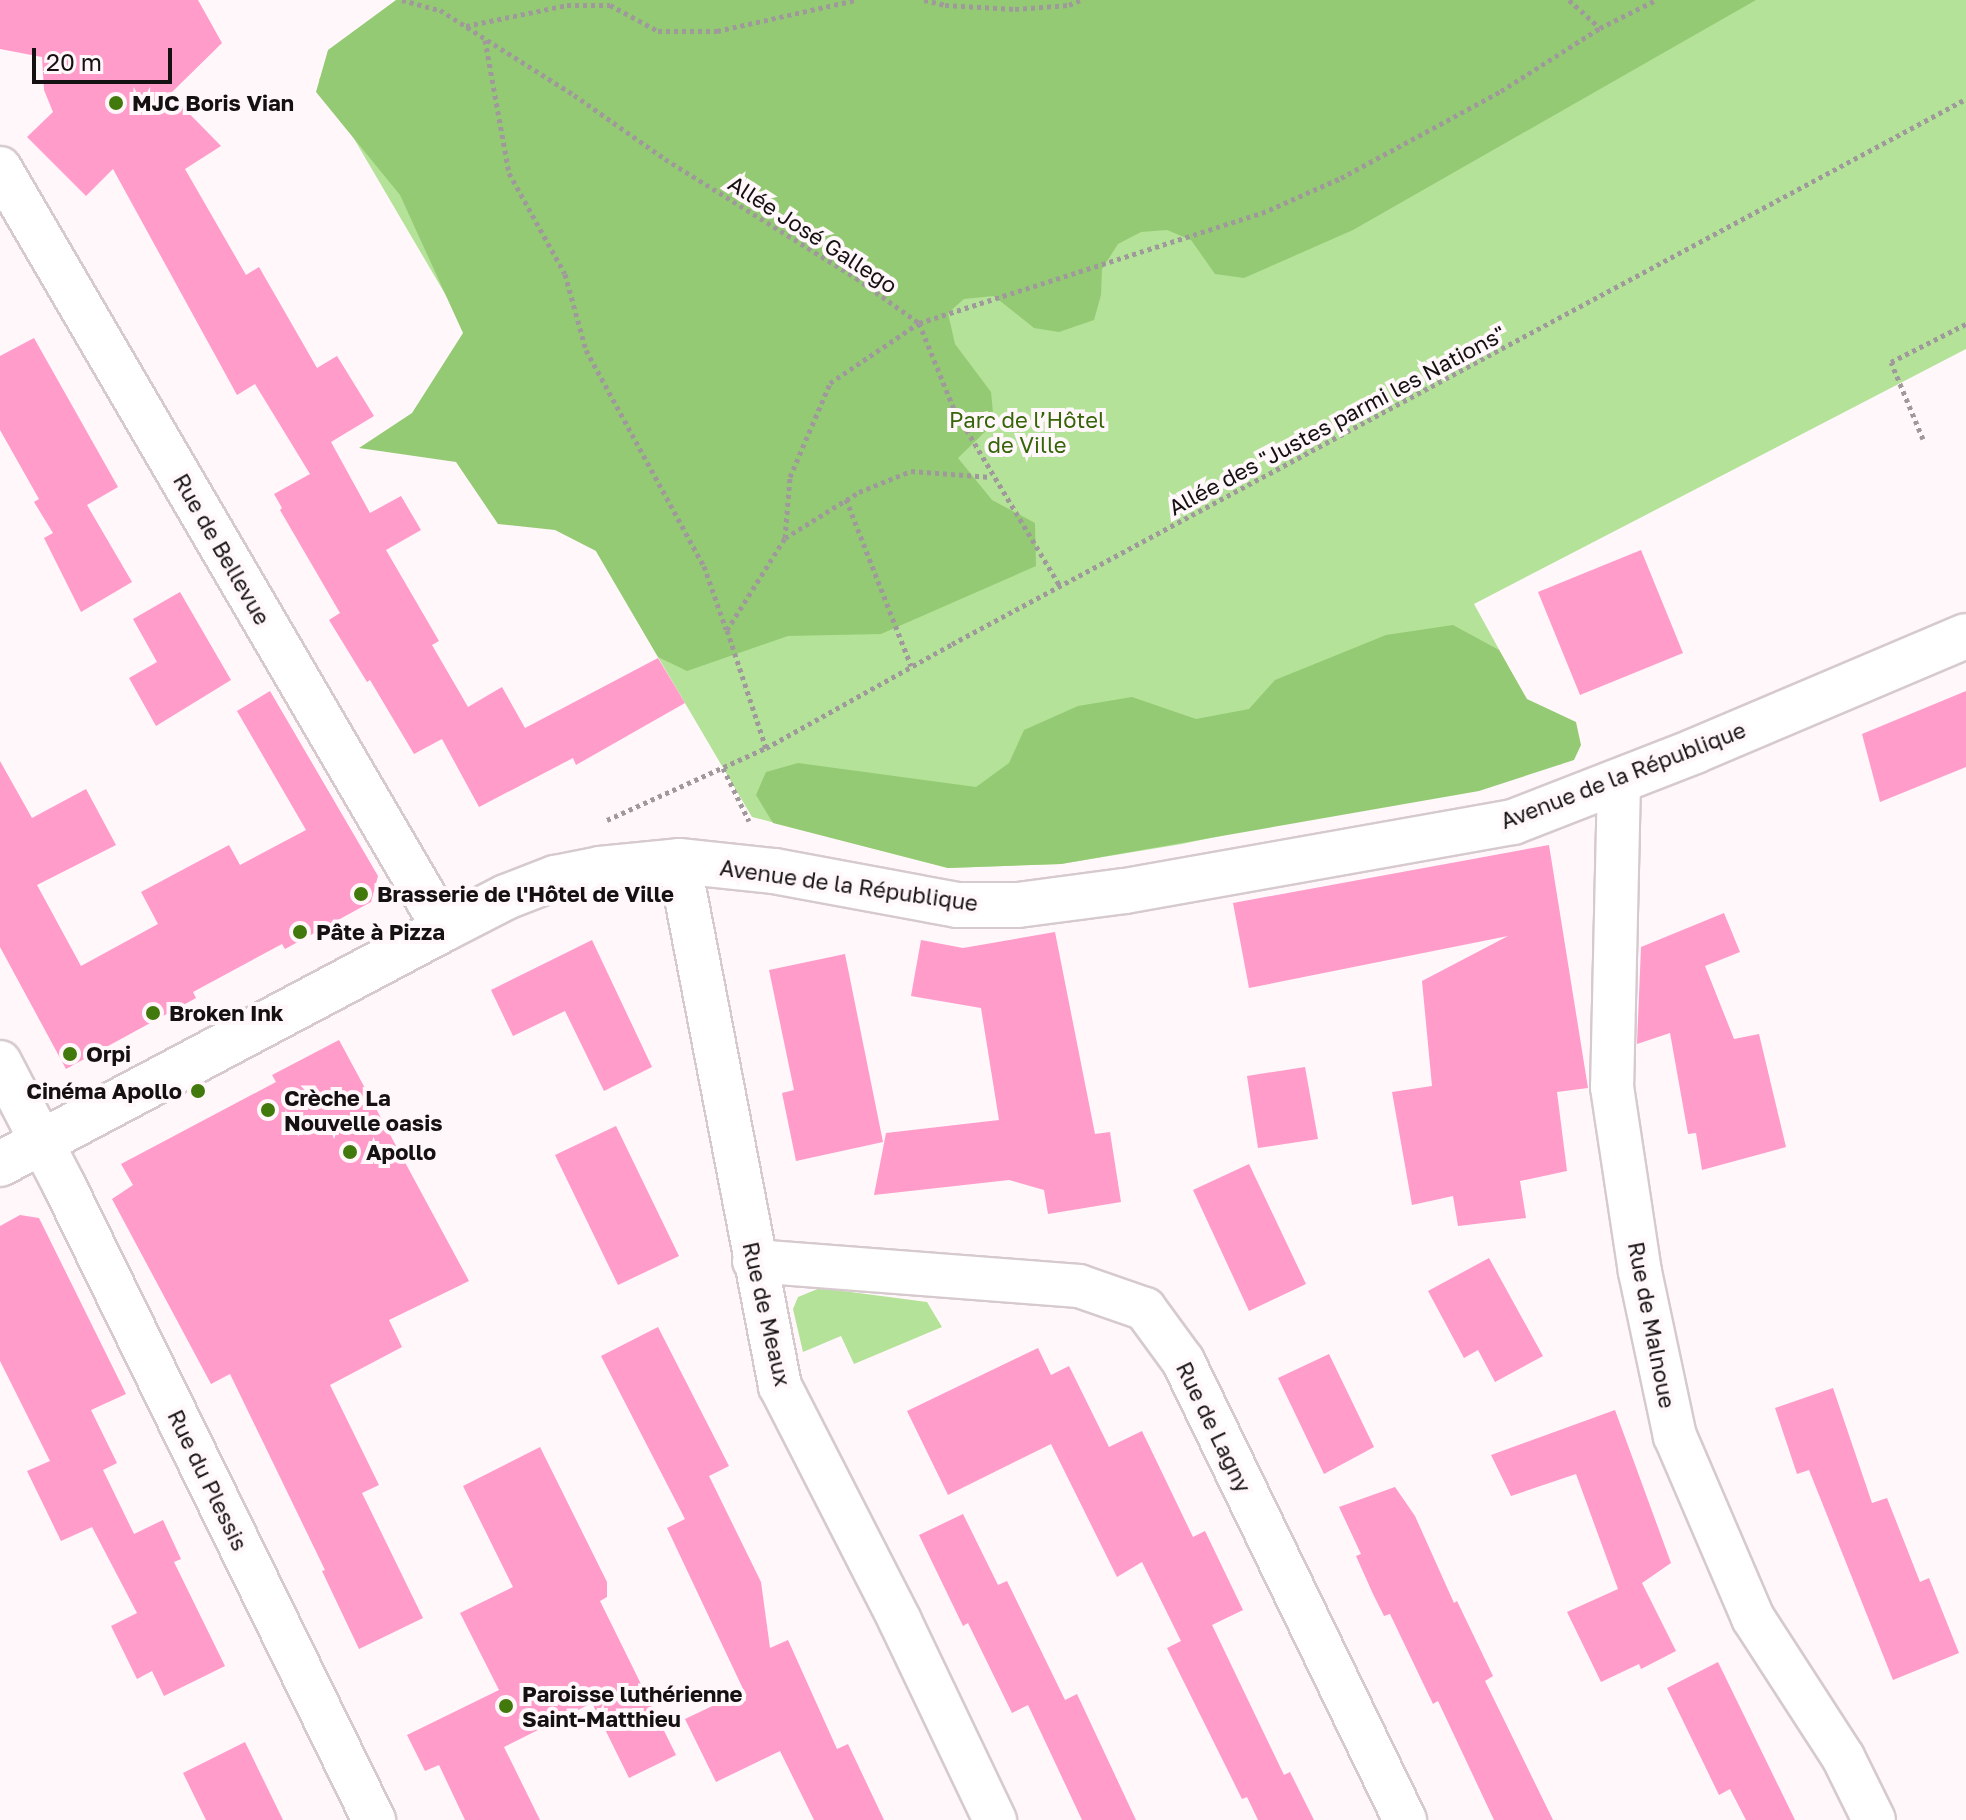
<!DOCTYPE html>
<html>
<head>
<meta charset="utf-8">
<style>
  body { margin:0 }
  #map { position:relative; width:1966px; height:1820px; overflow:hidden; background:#fff7fa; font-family:"Golos Text",sans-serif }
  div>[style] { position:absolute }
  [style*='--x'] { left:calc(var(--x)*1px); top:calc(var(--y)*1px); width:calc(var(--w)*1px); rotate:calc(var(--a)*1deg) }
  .green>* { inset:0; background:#b4e298 }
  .forest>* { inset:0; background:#95ca74 }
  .building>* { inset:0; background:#ff9cca }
  .path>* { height:5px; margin-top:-2.5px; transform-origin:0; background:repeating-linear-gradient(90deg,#9f999c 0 4px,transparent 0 8px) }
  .roads { filter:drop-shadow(2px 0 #d6cacf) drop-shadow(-2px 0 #d6cacf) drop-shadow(0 2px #d6cacf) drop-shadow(0 -2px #d6cacf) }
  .street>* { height:42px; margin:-21px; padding:0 21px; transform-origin:21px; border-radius:21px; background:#fff }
  .secondary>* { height:44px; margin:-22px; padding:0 22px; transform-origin:22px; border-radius:22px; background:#fff }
  .dots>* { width:22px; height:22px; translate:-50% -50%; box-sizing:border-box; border:4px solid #fff7fa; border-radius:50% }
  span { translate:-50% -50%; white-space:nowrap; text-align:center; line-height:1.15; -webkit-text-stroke:8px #fff7fa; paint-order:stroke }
  .poi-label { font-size:22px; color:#151113; font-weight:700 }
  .left { translate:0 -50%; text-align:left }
  .right { translate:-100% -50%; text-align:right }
  .street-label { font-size:22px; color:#151113 }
  .park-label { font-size:22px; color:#366508 }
  .scale { position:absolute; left:32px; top:48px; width:140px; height:36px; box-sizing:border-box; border:4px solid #151113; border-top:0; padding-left:10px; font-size:24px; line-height:28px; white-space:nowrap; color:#151113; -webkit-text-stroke:6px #fff7fa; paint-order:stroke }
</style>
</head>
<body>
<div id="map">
  <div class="green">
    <i style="clip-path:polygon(437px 0,1966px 0,1966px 349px,1474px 604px,1562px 764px,1182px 844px,1061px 864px,948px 868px,752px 817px,719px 761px,319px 79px)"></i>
    <i style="clip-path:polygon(820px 1288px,927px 1302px,942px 1327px,854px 1364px,841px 1336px,803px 1352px,793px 1309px,798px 1297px)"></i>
  </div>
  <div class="forest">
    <i style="clip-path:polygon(396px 0,1756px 0,1353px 230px,1244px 278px,1215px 274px,1191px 240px,1167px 230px,1141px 232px,1118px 244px,1102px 269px,1101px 295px,1094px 320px,1059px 332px,1034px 328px,994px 296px,964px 299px,948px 313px,955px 344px,991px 392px,994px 423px,958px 458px,992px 500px,1035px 523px,1036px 566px,881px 634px,788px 636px,687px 671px,658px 657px,596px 551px,555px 530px,498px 524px,456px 462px,359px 448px,412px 413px,463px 333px,400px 195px,316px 92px,328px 50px)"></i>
    <i style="clip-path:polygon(1453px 625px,1499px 650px,1527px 699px,1576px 722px,1581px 745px,1574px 760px,1479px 791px,1061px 864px,948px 868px,773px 823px,756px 795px,766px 772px,798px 763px,976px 787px,1009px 763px,1024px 730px,1078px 706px,1132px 697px,1196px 719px,1249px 709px,1275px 680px,1317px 663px,1386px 635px)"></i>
  </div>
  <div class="building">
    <i style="clip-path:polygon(0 0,198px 0,222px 43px,170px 94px,221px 146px,185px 169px,246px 275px,259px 267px,317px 368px,337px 356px,374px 416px,331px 442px,370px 513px,401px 496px,421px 530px,386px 550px,439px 641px,432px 645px,468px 707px,502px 687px,525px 728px,658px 658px,685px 703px,576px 765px,573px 758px,479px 807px,442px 739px,414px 754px,370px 680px,367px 682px,329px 620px,340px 613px,280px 510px,282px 508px,274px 494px,310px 474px,255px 384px,237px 395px,113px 169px,86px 196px,27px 137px,53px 112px,44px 90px,42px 57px,0 49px)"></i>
    <i style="clip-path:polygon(34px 338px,118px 487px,87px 505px,132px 582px,81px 612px,44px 538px,53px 533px,34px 502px,39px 499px,0 430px,0 356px)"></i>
    <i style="clip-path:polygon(1641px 550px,1683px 653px,1580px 695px,1538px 592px)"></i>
    <i style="clip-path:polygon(180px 592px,231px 680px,156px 726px,129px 678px,157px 662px,133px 619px)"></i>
    <i style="clip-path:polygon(270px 691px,378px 876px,371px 902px,285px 949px,282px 944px,193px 992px,196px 998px,66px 1069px,0 947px,0 761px,32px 818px,86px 789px,116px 845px,37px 885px,81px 966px,158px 924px,141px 892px,229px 845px,240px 865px,306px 830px,237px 711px)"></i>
    <i style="clip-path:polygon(1966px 691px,1966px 767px,1880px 802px,1862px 734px)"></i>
    <i style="clip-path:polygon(1549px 845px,1588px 1088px,1557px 1092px,1567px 1171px,1520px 1181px,1526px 1218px,1458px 1226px,1453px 1196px,1412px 1205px,1392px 1092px,1432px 1086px,1422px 981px,1508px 936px,1249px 988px,1233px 903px)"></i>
    <i style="clip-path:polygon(1724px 913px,1740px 952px,1705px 966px,1734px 1039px,1759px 1034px,1786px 1147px,1702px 1170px,1696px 1133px,1688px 1134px,1670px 1033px,1637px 1044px,1641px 947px)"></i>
    <i style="clip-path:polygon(1055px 932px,1095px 1134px,1110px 1132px,1121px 1202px,1048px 1214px,1044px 1190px,1009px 1180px,874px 1195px,886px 1133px,999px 1120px,981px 1008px,911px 996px,921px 940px,963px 948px)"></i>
    <i style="clip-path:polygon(592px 940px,652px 1067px,604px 1091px,565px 1011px,513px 1036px,491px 990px)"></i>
    <i style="clip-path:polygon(845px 954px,883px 1142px,796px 1161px,782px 1093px,794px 1090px,769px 970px)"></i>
    <i style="clip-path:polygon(339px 1040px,469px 1281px,389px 1320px,402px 1347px,330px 1385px,379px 1485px,362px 1493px,423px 1618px,359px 1649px,322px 1571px,325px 1570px,230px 1374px,211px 1384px,112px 1199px,133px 1185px,121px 1164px,276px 1082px,272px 1075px)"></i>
    <i style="clip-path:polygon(1305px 1067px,1318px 1139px,1258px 1148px,1247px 1076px)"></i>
    <i style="clip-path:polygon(616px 1126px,679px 1256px,618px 1285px,555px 1155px)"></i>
    <i style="clip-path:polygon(1249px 1164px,1306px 1284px,1249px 1311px,1193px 1190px)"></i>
    <i style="clip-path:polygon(20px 1215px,39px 1218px,126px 1394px,91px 1410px,117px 1463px,103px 1470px,134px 1534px,163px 1520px,181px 1559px,174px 1562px,225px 1666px,164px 1696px,152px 1671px,137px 1679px,111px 1626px,137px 1613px,92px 1527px,61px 1541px,27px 1471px,50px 1461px,0 1361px,0 1226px)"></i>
    <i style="clip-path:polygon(1489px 1258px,1543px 1356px,1495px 1382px,1478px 1350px,1464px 1358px,1428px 1291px)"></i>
    <i style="clip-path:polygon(658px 1327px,729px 1466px,709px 1476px,761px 1582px,770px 1648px,788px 1640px,837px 1749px,848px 1744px,884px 1820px,814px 1820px,780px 1751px,716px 1782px,685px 1719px,744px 1691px,667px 1528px,685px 1519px,601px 1356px)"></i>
    <i style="clip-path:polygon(1038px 1348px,1051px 1375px,1069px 1366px,1109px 1447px,1142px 1431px,1193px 1537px,1205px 1531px,1243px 1610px,1212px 1625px,1284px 1775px,1290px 1772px,1314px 1820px,1258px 1820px,1247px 1797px,1242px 1799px,1167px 1648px,1181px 1641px,1142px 1562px,1117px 1577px,1051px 1444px,948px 1495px,907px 1411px)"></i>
    <i style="clip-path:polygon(1329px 1354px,1374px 1447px,1324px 1474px,1278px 1378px)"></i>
    <i style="clip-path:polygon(1833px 1388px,1872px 1503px,1887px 1498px,1920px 1582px,1929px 1578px,1959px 1653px,1893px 1680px,1809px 1470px,1797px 1474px,1775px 1408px)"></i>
    <i style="clip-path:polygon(1615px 1410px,1671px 1563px,1642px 1583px,1676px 1651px,1641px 1669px,1639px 1664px,1601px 1682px,1567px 1612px,1618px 1589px,1576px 1474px,1511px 1496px,1491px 1455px)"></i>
    <i style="clip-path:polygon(540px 1447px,607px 1582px,607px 1597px,600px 1601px,676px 1755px,629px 1778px,592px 1703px,504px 1747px,540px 1820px,465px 1820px,439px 1765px,425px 1771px,407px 1735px,499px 1690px,460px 1613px,513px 1587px,463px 1486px)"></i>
    <i style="clip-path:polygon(1395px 1487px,1415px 1516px,1454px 1603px,1457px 1601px,1493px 1676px,1485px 1681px,1553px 1820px,1494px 1820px,1438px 1701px,1433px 1704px,1390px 1614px,1384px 1616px,1373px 1594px,1356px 1556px,1361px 1554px,1339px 1507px)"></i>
    <i style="clip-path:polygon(963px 1514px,998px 1585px,1007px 1581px,1065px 1700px,1077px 1694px,1136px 1820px,1082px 1820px,1028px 1705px,1012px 1713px,968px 1623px,963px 1626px,919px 1535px)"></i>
    <i style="clip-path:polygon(1718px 1662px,1795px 1820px,1746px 1820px,1730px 1789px,1719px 1795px,1667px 1688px)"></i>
    <i style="clip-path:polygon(245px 1742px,283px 1820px,206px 1820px,183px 1773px)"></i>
  </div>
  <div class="path">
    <i style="--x:402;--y:0;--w:39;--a:15"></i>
    <i style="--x:440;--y:10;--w:159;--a:32.4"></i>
    <i style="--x:574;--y:95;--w:111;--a:35.1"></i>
    <i style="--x:665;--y:159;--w:225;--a:31.9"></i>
    <i style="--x:856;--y:278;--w:77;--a:35.5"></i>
    <i style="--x:919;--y:323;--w:93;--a:67.9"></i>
    <i style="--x:954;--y:409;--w:206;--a:59.1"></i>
    <i style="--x:924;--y:0;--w:22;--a:13"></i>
    <i style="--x:945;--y:5;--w:70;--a:3.3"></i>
    <i style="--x:1015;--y:9;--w:54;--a:-4.2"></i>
    <i style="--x:1069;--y:5;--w:12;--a:-24"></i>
    <i style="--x:1569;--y:0;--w:42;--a:42.1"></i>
    <i style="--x:466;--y:26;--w:103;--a:-11.7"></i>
    <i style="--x:567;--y:5;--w:43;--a:0"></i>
    <i style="--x:610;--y:5;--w:55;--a:28.4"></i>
    <i style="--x:658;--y:31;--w:59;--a:0"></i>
    <i style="--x:717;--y:31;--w:142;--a:-12.6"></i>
    <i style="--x:485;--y:40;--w:135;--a:79.8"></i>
    <i style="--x:509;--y:173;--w:115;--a:61"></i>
    <i style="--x:565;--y:274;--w:79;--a:74.6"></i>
    <i style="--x:586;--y:350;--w:246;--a:61.4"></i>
    <i style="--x:704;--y:566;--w:67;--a:70.8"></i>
    <i style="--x:1923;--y:439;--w:83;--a:-112.6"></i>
    <i style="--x:1891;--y:362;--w:84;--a:-26.9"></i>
    <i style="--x:846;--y:499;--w:179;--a:68.7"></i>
    <i style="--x:785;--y:538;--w:87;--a:-31.9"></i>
    <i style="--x:859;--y:492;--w:56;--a:-22"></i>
    <i style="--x:911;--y:471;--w:80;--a:4.3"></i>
    <i style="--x:766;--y:748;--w:124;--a:-108.3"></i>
    <i style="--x:727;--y:630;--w:109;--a:-57.8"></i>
    <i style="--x:785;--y:538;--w:61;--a:-85.3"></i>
    <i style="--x:790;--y:477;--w:102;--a:-66.9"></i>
    <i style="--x:830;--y:383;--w:107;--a:-34"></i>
    <i style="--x:919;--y:323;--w:360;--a:-17.8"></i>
    <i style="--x:1262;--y:213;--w:86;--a:-23.9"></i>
    <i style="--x:1341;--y:178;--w:182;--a:-28.5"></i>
    <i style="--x:1501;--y:91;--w:117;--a:-32.5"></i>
    <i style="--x:1600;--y:28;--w:63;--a:-26.6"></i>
    <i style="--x:723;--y:768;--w:59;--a:63.9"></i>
    <i style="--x:607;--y:820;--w:175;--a:-24.4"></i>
    <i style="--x:766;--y:748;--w:213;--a:-29.2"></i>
    <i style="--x:952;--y:644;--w:1151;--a:-28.26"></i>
  </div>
  <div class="roads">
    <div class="street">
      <i style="--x:0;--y:168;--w:881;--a:59.74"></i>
      <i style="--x:1619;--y:782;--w:305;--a:91.3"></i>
      <i style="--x:1612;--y:1087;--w:187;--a:81.4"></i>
      <i style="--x:1640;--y:1272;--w:168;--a:78"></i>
      <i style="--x:1675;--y:1436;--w:198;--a:66.8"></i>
      <i style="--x:1753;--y:1618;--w:166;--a:57.1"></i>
      <i style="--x:1843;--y:1757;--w:70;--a:63.8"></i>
      <i style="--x:679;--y:861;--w:535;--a:79.11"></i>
      <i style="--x:780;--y:1386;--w:264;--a:62.9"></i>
      <i style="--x:900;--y:1621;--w:221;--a:64.5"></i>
      <i style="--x:0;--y:1062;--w:139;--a:62.5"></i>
      <i style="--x:64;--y:1185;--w:707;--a:63.98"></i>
      <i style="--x:754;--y:1261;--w:326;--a:4.4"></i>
      <i style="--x:1079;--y:1286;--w:70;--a:19.2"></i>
      <i style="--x:1145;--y:1309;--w:64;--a:53.8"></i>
      <i style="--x:1183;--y:1361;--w:510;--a:64.19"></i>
    </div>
    <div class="secondary">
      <i style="--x:0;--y:1164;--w:502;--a:-27.89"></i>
      <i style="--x:444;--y:929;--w:70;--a:-27.3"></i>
      <i style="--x:506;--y:897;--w:53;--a:-21.2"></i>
      <i style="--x:555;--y:878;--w:46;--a:-11.3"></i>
      <i style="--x:600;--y:869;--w:79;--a:-5.8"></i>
      <i style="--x:679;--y:861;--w:96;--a:6"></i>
      <i style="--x:774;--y:871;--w:186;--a:10.5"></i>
      <i style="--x:957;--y:905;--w:61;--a:0"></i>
      <i style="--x:1018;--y:905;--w:108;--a:-7.5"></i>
      <i style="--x:1125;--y:891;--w:394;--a:-10.1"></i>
      <i style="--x:1513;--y:822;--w:195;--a:-21.3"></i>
      <i style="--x:1695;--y:751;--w:294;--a:-23"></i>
    </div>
  </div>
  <div class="dots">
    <i style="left:116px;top:103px;background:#42790d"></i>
    <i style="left:361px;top:894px;background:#42790d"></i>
    <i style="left:300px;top:932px;background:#42790d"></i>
    <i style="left:153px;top:1013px;background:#42790d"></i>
    <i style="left:70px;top:1054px;background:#42790d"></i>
    <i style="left:198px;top:1091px;background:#42790d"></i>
    <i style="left:268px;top:1110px;background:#42790d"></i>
    <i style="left:350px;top:1152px;background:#42790d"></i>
    <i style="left:506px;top:1706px;background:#42790d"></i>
  </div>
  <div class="poi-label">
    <span class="left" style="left:132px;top:103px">MJC Boris Vian</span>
    <span class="left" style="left:377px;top:894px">Brasserie de l'Hôtel de Ville</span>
    <span class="left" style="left:316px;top:932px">Pâte à Pizza</span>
    <span class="left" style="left:169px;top:1013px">Broken Ink</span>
    <span class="left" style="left:86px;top:1054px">Orpi</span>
    <span class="right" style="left:182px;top:1091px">Cinéma Apollo</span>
    <span class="left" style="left:284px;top:1110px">Crèche La<br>Nouvelle oasis</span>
    <span class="left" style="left:366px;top:1152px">Apollo</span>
    <span class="left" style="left:522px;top:1706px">Paroisse luthérienne<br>Saint-Matthieu</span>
  </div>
  <div class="street-label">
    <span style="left:813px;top:234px;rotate:33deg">Allée José Gallego</span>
    <span style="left:1337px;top:420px;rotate:-28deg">Allée des "Justes parmi les Nations"</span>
    <span style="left:222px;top:549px;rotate:60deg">Rue de Bellevue</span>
    <span style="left:1623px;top:775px;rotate:-21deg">Avenue de la République</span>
    <span style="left:849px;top:885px;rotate:8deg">Avenue de la République</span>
    <span style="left:767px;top:1314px;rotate:77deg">Rue de Meaux</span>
    <span style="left:1652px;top:1325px;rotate:79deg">Rue de Malnoue</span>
    <span style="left:1214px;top:1427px;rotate:64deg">Rue de Lagny</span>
    <span style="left:208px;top:1480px;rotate:64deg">Rue du Plessis</span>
  </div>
  <div class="park-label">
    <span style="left:1027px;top:432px">Parc de l’Hôtel<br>de Ville</span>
  </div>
  <div class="scale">20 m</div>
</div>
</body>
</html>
